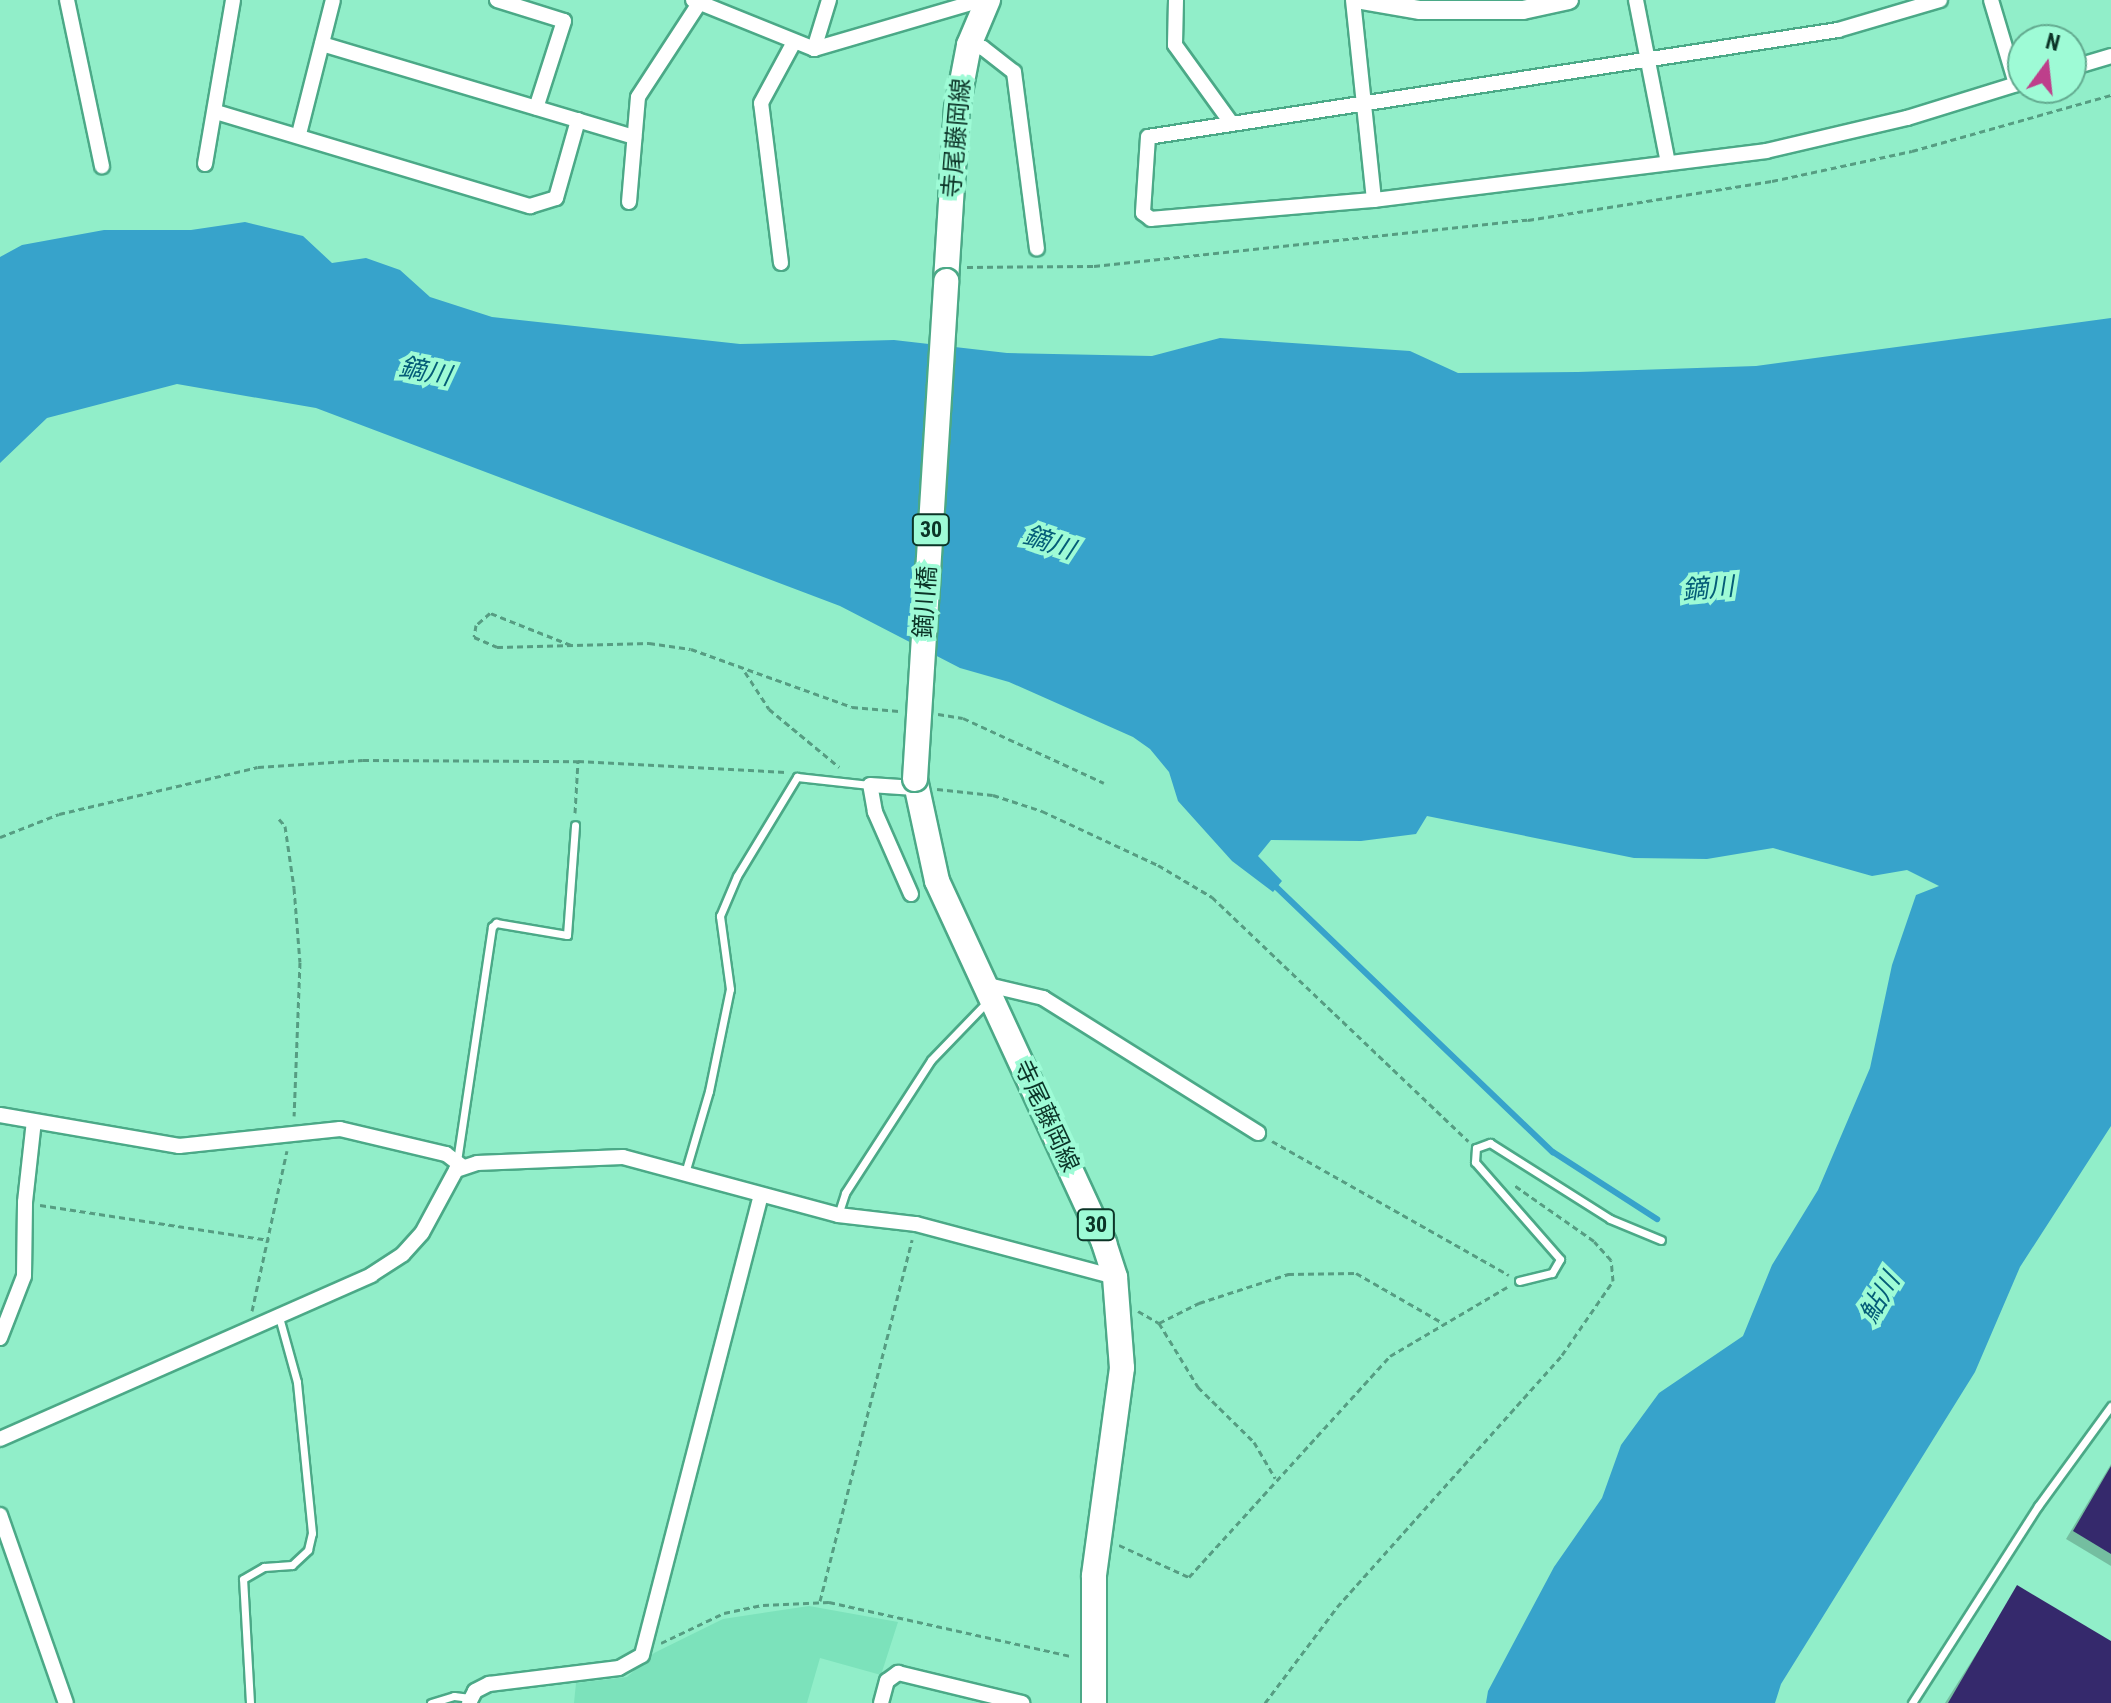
<!DOCTYPE html>
<html>
<head>
<meta charset="utf-8">
<style>
  body { margin:0 }
  #map { position:relative; width:2111px; height:1703px; overflow:hidden; background:#91eec9; font-family:"Roboto Condensed","Noto Sans JP",sans-serif }
  div>[style] { position:absolute }
  [style*='--x'] { left:calc(var(--x)*1px); top:calc(var(--y)*1px); width:calc(var(--w)*1px); rotate:calc(var(--a)*1deg) }
  .built>* { inset:0; background:#7ce2bb }
  .water>* { inset:0; background:#37a3cb }
  .shadow>* { inset:0; background:#0003 }
  .stream>* { height:6px; margin:-3px; padding:0 3px; transform-origin:3px; border-radius:3px; background:#37a3cb }
  .building>* { inset:0; background:#35296c }
  .path>* { height:3px; margin-top:-1.5px; transform-origin:0; background:repeating-linear-gradient(90deg,#569d82 0 6px,transparent 0 10px) }
  .roads { filter:drop-shadow(2px 0 #4ba987) drop-shadow(-2px 0 #4ba987) drop-shadow(0 2px #4ba987) drop-shadow(0 -2px #4ba987) }
  .service>* { height:7px; margin:-3.5px; padding:0 3.5px; transform-origin:3.5px; border-radius:3.5px; background:#fff }
  .minor>* { height:14px; margin:-7px; padding:0 7px; transform-origin:7px; border-radius:7px; background:#fff }
  .tertiary>* { height:18px; margin:-9px; padding:0 9px; transform-origin:9px; border-radius:9px; background:#fff }
  .primary>* { height:24px; margin:-12px; padding:0 12px; transform-origin:12px; border-radius:12px; background:#fff }
  .bridges { filter:drop-shadow(2px 0 #4ba987) drop-shadow(-2px 0 #4ba987) drop-shadow(0 2px #4ba987) drop-shadow(0 -2px #4ba987) }
  .primary-bridge>* { height:24px; margin:-12px; padding:0 12px; transform-origin:12px; border-radius:12px; background:#fff }
  span { translate:-50% -50%; white-space:nowrap; text-align:center; line-height:1.15; -webkit-text-stroke:8px #9efbd6; paint-order:stroke }
  .shield-label span { padding:2px 6px; background:#9efbd6; border:2px solid; border-radius:6px; -webkit-text-stroke-width:0 }
  .shield-label { font-size:22px; color:#0b3427; font-weight:700 }
  .street-label { font-size:24px; color:#0b3427 }
  .water-label { font-size:26px; color:#045d78; font-style:italic }
  .north { position:absolute; left:2007px; top:24px; width:80px; height:80px; box-sizing:border-box; background:#9efbd6; border:2px solid #63ab90; border-radius:50%; rotate:15deg; font-size:22px; font-weight:700; line-height:32px; text-align:center; color:#0b3427 }
  .north::after { content:''; display:block; margin:auto; width:28px; height:36px; background:#be3f8b; clip-path:polygon(50% 0,100% 100%,50% 72%,0 100%) }
</style>
</head>
<body>
<div id="map">
  <div class="built">
    <i style="clip-path:polygon(809px 1606px,898px 1622px,881px 1675px,820px 1658px,807px 1703px,574px 1703px,576px 1683px,627px 1677px,654px 1653px,723px 1619px)"></i>
  </div>
  <div class="water">
    <i style="clip-path:polygon(245px 222px,303px 236px,332px 263px,366px 258px,400px 270px,430px 297px,492px 317px,740px 344px,894px 340px,1007px 353px,1152px 356px,1220px 338px,1410px 351px,1458px 373px,1578px 372px,1756px 366px,2111px 318px,2111px 1126px,2020px 1267px,1975px 1372px,1781px 1684px,1775px 1703px,1486px 1703px,1488px 1691px,1554px 1567px,1602px 1498px,1621px 1445px,1659px 1393px,1743px 1336px,1772px 1265px,1818px 1190px,1870px 1068px,1892px 965px,1916px 895px,1939px 886px,1907px 870px,1872px 876px,1773px 848px,1707px 859px,1634px 858px,1427px 816px,1416px 834px,1361px 841px,1271px 840px,1258px 856px,1282px 881px,1273px 892px,1232px 861px,1178px 801px,1169px 772px,1150px 749px,1133px 737px,1009px 682px,960px 668px,840px 606px,316px 408px,177px 384px,47px 418px,0 463px,0 257px,22px 245px,104px 230px,191px 230px)"></i>
  </div>
  <div class="shadow">
    <i style="clip-path:polygon(2111px 1464px,2111px 1566px,2066px 1539px)"></i>
    <i style="clip-path:polygon(2018px 1588px,2111px 1643px,2111px 1703px,1945px 1703px)"></i>
  </div>
  <div class="stream">
    <i style="--x:1272;--y:883;--w:389;--a:43.8"></i>
    <i style="--x:1553;--y:1152;--w:124;--a:32.8"></i>
  </div>
  <div class="building">
    <i style="clip-path:polygon(2111px 1466px,2111px 1554px,2073px 1531px)"></i>
    <i style="clip-path:polygon(2017px 1585px,2111px 1641px,2111px 1703px,1948px 1703px)"></i>
  </div>
  <div class="path">
    <i style="--x:967;--y:267;--w:127;--a:-0.5"></i>
    <i style="--x:1094;--y:266;--w:436;--a:-6.1"></i>
    <i style="--x:1528;--y:220;--w:247;--a:-9.1"></i>
    <i style="--x:1772;--y:181;--w:143;--a:-12.1"></i>
    <i style="--x:1912;--y:151;--w:207;--a:-15.7"></i>
    <i style="--x:571;--y:645;--w:87;--a:-158.4"></i>
    <i style="--x:490;--y:613;--w:18;--a:139"></i>
    <i style="--x:476;--y:625;--w:12;--a:99"></i>
    <i style="--x:474;--y:637;--w:25;--a:23"></i>
    <i style="--x:497;--y:647;--w:152;--a:-1.5"></i>
    <i style="--x:649;--y:643;--w:42;--a:8.1"></i>
    <i style="--x:691;--y:649;--w:171;--a:19.8"></i>
    <i style="--x:852;--y:707;--w:47;--a:4.9"></i>
    <i style="--x:745;--y:672;--w:44;--a:57"></i>
    <i style="--x:769;--y:709;--w:91;--a:39.6"></i>
    <i style="--x:938;--y:714;--w:25;--a:9"></i>
    <i style="--x:963;--y:718;--w:155;--a:24.7"></i>
    <i style="--x:937;--y:789;--w:56;--a:6.1"></i>
    <i style="--x:993;--y:795;--w:52;--a:18.1"></i>
    <i style="--x:1042;--y:811;--w:128;--a:25"></i>
    <i style="--x:1158;--y:865;--w:63;--a:30.7"></i>
    <i style="--x:1212;--y:897;--w:354;--a:43.6"></i>
    <i style="--x:575;--y:813;--w:52;--a:-86.7"></i>
    <i style="--x:279;--y:819;--w:9;--a:49"></i>
    <i style="--x:285;--y:826;--w:63;--a:81.7"></i>
    <i style="--x:294;--y:888;--w:74;--a:85.4"></i>
    <i style="--x:300;--y:962;--w:154;--a:92.2"></i>
    <i style="--x:0;--y:837;--w:63;--a:-21.3"></i>
    <i style="--x:59;--y:814;--w:204;--a:-13.3"></i>
    <i style="--x:258;--y:767;--w:105;--a:-3.8"></i>
    <i style="--x:363;--y:760;--w:215;--a:0.3"></i>
    <i style="--x:578;--y:761;--w:208;--a:3"></i>
    <i style="--x:1272;--y:1141;--w:272;--a:29.5"></i>
    <i style="--x:40;--y:1205;--w:232;--a:8.7"></i>
    <i style="--x:252;--y:1311;--w:164;--a:-77.7"></i>
    <i style="--x:1138;--y:1311;--w:24;--a:30"></i>
    <i style="--x:1159;--y:1323;--w:75;--a:58.6"></i>
    <i style="--x:1198;--y:1387;--w:78;--a:44.5"></i>
    <i style="--x:1254;--y:1442;--w:42;--a:59.7"></i>
    <i style="--x:1159;--y:1323;--w:45;--a:-26.6"></i>
    <i style="--x:1199;--y:1303;--w:94;--a:-18"></i>
    <i style="--x:1288;--y:1274;--w:68;--a:-0.8"></i>
    <i style="--x:1356;--y:1273;--w:100;--a:29.9"></i>
    <i style="--x:1119;--y:1545;--w:77;--a:24.6"></i>
    <i style="--x:1189;--y:1577;--w:299;--a:-47.7"></i>
    <i style="--x:1390;--y:1356;--w:136;--a:-30.5"></i>
    <i style="--x:820;--y:1601;--w:373;--a:-75.7"></i>
    <i style="--x:661;--y:1643;--w:70;--a:-25.5"></i>
    <i style="--x:724;--y:1613;--w:40;--a:-12"></i>
    <i style="--x:763;--y:1605;--w:66;--a:-2.6"></i>
    <i style="--x:829;--y:1602;--w:248;--a:12.6"></i>
    <i style="--x:1265;--y:1703;--w:120;--a:-53.1"></i>
    <i style="--x:1337;--y:1607;--w:338;--a:-48.2"></i>
    <i style="--x:1562;--y:1355;--w:90;--a:-55.4"></i>
    <i style="--x:1613;--y:1281;--w:21;--a:-95"></i>
    <i style="--x:1611;--y:1260;--w:25;--a:-132"></i>
    <i style="--x:1594;--y:1241;--w:98;--a:-145"></i>
  </div>
  <div class="roads">
    <div class="service">
      <i style="--x:457;--y:1161;--w:237;--a:-81.5"></i>
      <i style="--x:492;--y:927;--w:6;--a:-45"></i>
      <i style="--x:496;--y:923;--w:72;--a:9.6"></i>
      <i style="--x:567;--y:935;--w:110;--a:-85.8"></i>
      <i style="--x:685;--y:1173;--w:85;--a:-73.7"></i>
      <i style="--x:709;--y:1091;--w:104;--a:-78.4"></i>
      <i style="--x:730;--y:989;--w:74;--a:-97.8"></i>
      <i style="--x:720;--y:916;--w:43;--a:-67"></i>
      <i style="--x:737;--y:876;--w:116;--a:-58.8"></i>
      <i style="--x:797;--y:777;--w:73;--a:6.3"></i>
      <i style="--x:838;--y:1215;--w:23;--a:-72"></i>
      <i style="--x:845;--y:1193;--w:158;--a:-57.1"></i>
      <i style="--x:931;--y:1060;--w:83;--a:-46"></i>
      <i style="--x:1519;--y:1281;--w:34;--a:-14"></i>
      <i style="--x:1552;--y:1273;--w:16;--a:-60"></i>
      <i style="--x:1560;--y:1259;--w:129;--a:-131.2"></i>
      <i style="--x:1475;--y:1162;--w:14;--a:-86"></i>
      <i style="--x:1476;--y:1148;--w:15;--a:-20"></i>
      <i style="--x:1490;--y:1143;--w:142;--a:32.3"></i>
      <i style="--x:1610;--y:1219;--w:55;--a:22.4"></i>
      <i style="--x:250;--y:1703;--w:124;--a:-93.2"></i>
      <i style="--x:243;--y:1579;--w:24;--a:-30"></i>
      <i style="--x:264;--y:1567;--w:28;--a:-4"></i>
      <i style="--x:292;--y:1565;--w:22;--a:-43"></i>
      <i style="--x:308;--y:1550;--w:17;--a:-77"></i>
      <i style="--x:312;--y:1533;--w:152;--a:-95.7"></i>
      <i style="--x:297;--y:1382;--w:67;--a:-105.5"></i>
      <i style="--x:431;--y:1703;--w:24;--a:-17"></i>
      <i style="--x:454;--y:1696;--w:16;--a:7"></i>
      <i style="--x:1912;--y:1703;--w:234;--a:-57.4"></i>
      <i style="--x:2038;--y:1506;--w:124;--a:-53.9"></i>
    </div>
    <div class="minor">
      <i style="--x:67;--y:0;--w:170;--a:78.1"></i>
      <i style="--x:497;--y:0;--w:70;--a:17.4"></i>
      <i style="--x:564;--y:21;--w:91;--a:107.8"></i>
      <i style="--x:693;--y:0;--w:131;--a:22"></i>
      <i style="--x:814;--y:49;--w:175;--a:-16.3"></i>
      <i style="--x:1176;--y:0;--w:45;--a:91.3"></i>
      <i style="--x:1175;--y:45;--w:97;--a:54.2"></i>
      <i style="--x:1353;--y:0;--w:201;--a:84"></i>
      <i style="--x:1636;--y:0;--w:166;--a:78.9"></i>
      <i style="--x:1940;--y:0;--w:106;--a:163.6"></i>
      <i style="--x:1838;--y:30;--w:698;--a:171.19"></i>
      <i style="--x:1148;--y:137;--w:76;--a:93.8"></i>
      <i style="--x:1143;--y:213;--w:10;--a:37"></i>
      <i style="--x:1151;--y:219;--w:224;--a:-4.9"></i>
      <i style="--x:1374;--y:200;--w:395;--a:-7.1"></i>
      <i style="--x:1766;--y:151;--w:145;--a:-13.2"></i>
      <i style="--x:1907;--y:118;--w:121;--a:-17.2"></i>
      <i style="--x:1991;--y:0;--w:88;--a:73.4"></i>
      <i style="--x:322;--y:44;--w:326;--a:16.6"></i>
      <i style="--x:969;--y:45;--w:14;--a:12"></i>
      <i style="--x:983;--y:48;--w:39;--a:38"></i>
      <i style="--x:1014;--y:72;--w:178;--a:82.6"></i>
      <i style="--x:814;--y:49;--w:51;--a:-73"></i>
      <i style="--x:2071;--y:68;--w:42;--a:-16.7"></i>
      <i style="--x:216;--y:112;--w:328;--a:16.7"></i>
      <i style="--x:530;--y:206;--w:27;--a:-17"></i>
      <i style="--x:556;--y:198;--w:81;--a:-74.2"></i>
      <i style="--x:299;--y:134;--w:138;--a:-75.8"></i>
      <i style="--x:205;--y:164;--w:166;--a:-80.3"></i>
      <i style="--x:629;--y:202;--w:105;--a:-85.1"></i>
      <i style="--x:638;--y:97;--w:113;--a:-56.9"></i>
      <i style="--x:781;--y:263;--w:161;--a:-97.1"></i>
      <i style="--x:761;--y:103;--w:69;--a:-61.6"></i>
      <i style="--x:911;--y:894;--w:90;--a:-113.7"></i>
      <i style="--x:875;--y:812;--w:27;--a:-100"></i>
      <i style="--x:870;--y:785;--w:45;--a:3.8"></i>
      <i style="--x:984;--y:984;--w:61;--a:13.3"></i>
      <i style="--x:1043;--y:998;--w:254;--a:32.1"></i>
      <i style="--x:0;--y:1115;--w:182;--a:9.8"></i>
      <i style="--x:179;--y:1146;--w:162;--a:-6"></i>
      <i style="--x:340;--y:1129;--w:109;--a:13.3"></i>
      <i style="--x:446;--y:1154;--w:20;--a:37"></i>
      <i style="--x:0;--y:1338;--w:66;--a:-68.8"></i>
      <i style="--x:24;--y:1276;--w:74;--a:-89.2"></i>
      <i style="--x:25;--y:1202;--w:81;--a:-83.7"></i>
      <i style="--x:0;--y:1439;--w:406;--a:-23.8"></i>
      <i style="--x:371;--y:1275;--w:38;--a:-33"></i>
      <i style="--x:403;--y:1254;--w:28;--a:-48"></i>
      <i style="--x:422;--y:1233;--w:72;--a:-61.6"></i>
      <i style="--x:456;--y:1170;--w:22;--a:-18"></i>
      <i style="--x:477;--y:1163;--w:146;--a:-2.4"></i>
      <i style="--x:623;--y:1157;--w:223;--a:15.1"></i>
      <i style="--x:838;--y:1215;--w:79;--a:6.6"></i>
      <i style="--x:916;--y:1224;--w:206;--a:14.9"></i>
      <i style="--x:0;--y:1515;--w:199;--a:70.7"></i>
      <i style="--x:469;--y:1703;--w:13;--a:-63"></i>
      <i style="--x:475;--y:1691;--w:16;--a:-27"></i>
      <i style="--x:489;--y:1684;--w:131;--a:-7"></i>
      <i style="--x:619;--y:1668;--w:26;--a:-29"></i>
      <i style="--x:642;--y:1655;--w:475;--a:-75.5"></i>
      <i style="--x:881;--y:1703;--w:23;--a:-75"></i>
      <i style="--x:887;--y:1681;--w:14;--a:-36"></i>
      <i style="--x:898;--y:1673;--w:128;--a:13.6"></i>
    </div>
    <div class="tertiary">
      <i style="--x:1361;--y:0;--w:60;--a:9.6"></i>
      <i style="--x:1420;--y:10;--w:103;--a:0"></i>
      <i style="--x:1523;--y:10;--w:47;--a:-12.3"></i>
    </div>
    <div class="primary">
      <i style="--x:946;--y:281;--w:173;--a:-86.4"></i>
      <i style="--x:957;--y:108;--w:64;--a:-79.2"></i>
      <i style="--x:969;--y:45;--w:49;--a:-67.1"></i>
      <i style="--x:915;--y:779;--w:104;--a:77.8"></i>
      <i style="--x:937;--y:881;--w:399;--a:65.2"></i>
      <i style="--x:1104;--y:1243;--w:36;--a:72"></i>
      <i style="--x:1115;--y:1277;--w:91;--a:85.6"></i>
      <i style="--x:1122;--y:1368;--w:210;--a:97.7"></i>
      <i style="--x:1094;--y:1576;--w:127;--a:90"></i>
    </div>
  </div>
  <div class="bridges">
    <div class="primary-bridge">
      <i style="--x:915;--y:779;--w:499;--a:-86.4"></i>
    </div>
  </div>
  <div class="shield-label">
    <span style="left:931px;top:530px">30</span>
    <span style="left:1096px;top:1225px">30</span>
  </div>
  <div class="street-label">
    <span style="left:957px;top:138px;rotate:-85deg">寺尾藤岡線</span>
    <span style="left:926px;top:602px;rotate:-86deg">鏑川橋</span>
    <span style="left:1046px;top:1116px;rotate:65deg">寺尾藤岡線</span>
  </div>
  <div class="water-label">
    <span style="left:425px;top:372px;rotate:11deg">鏑川</span>
    <span style="left:1049px;top:543px;rotate:19deg">鏑川</span>
    <span style="left:1708px;top:589px;rotate:-5deg">鏑川</span>
    <span style="left:1880px;top:1298px;rotate:-60deg">鮎川</span>
  </div>
  <div class="north">N</div>
</div>
</body>
</html>
